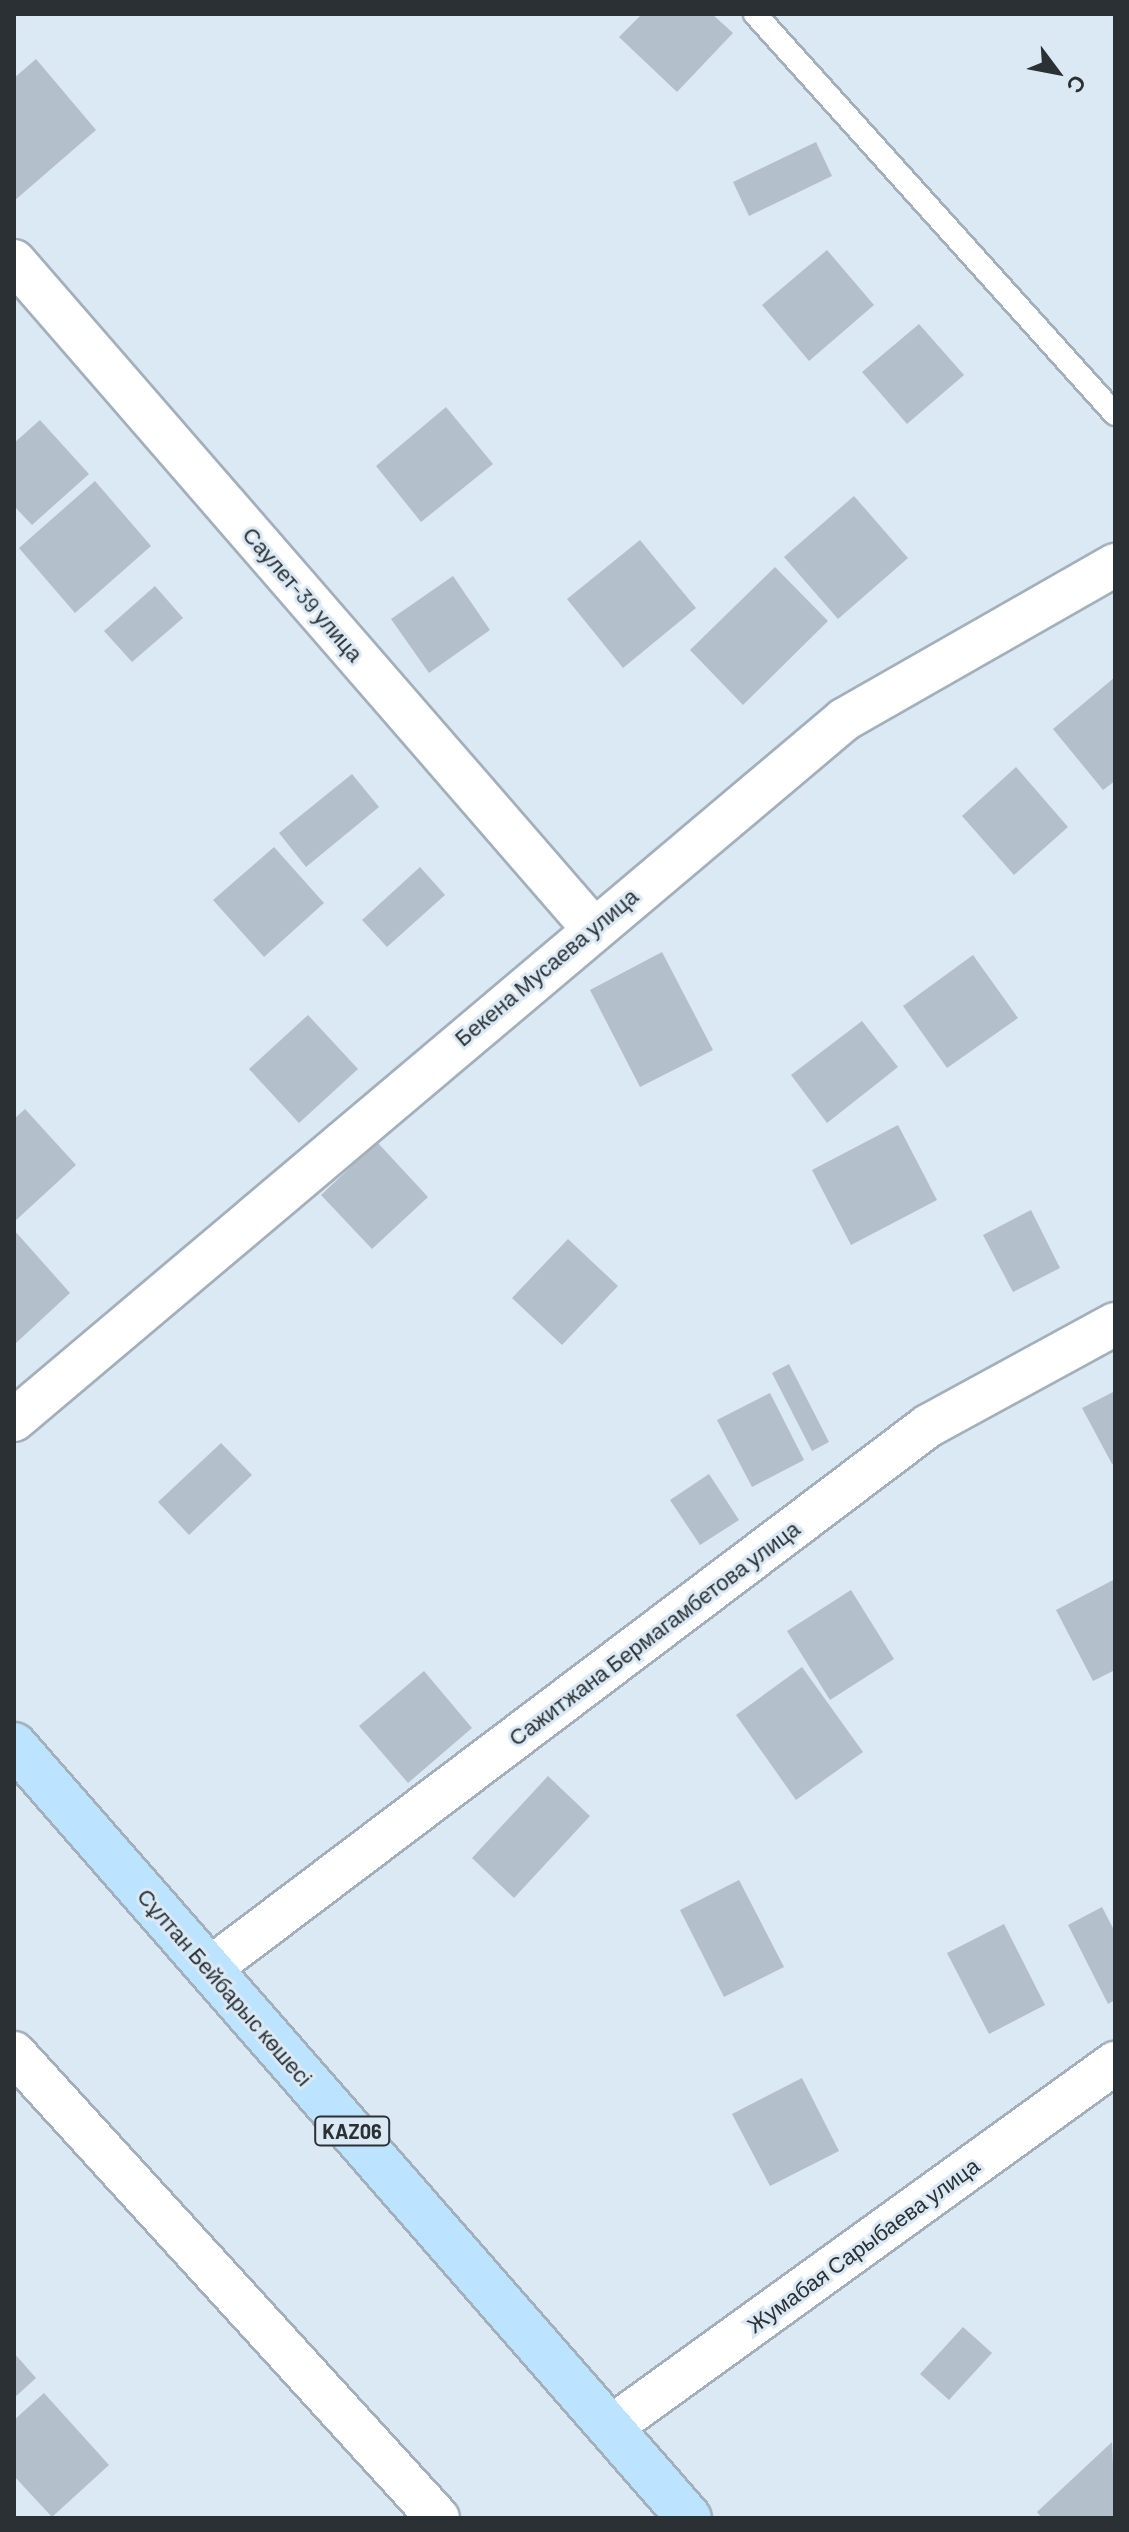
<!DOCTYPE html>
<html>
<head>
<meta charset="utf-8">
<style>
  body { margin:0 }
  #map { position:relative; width:1129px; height:2532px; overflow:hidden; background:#dbe9f4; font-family:Barlow,sans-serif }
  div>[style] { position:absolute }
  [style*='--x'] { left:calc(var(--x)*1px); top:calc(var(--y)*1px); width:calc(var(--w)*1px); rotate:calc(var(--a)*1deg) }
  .building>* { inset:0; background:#b3c0cb }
  .roads { filter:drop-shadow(2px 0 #a3b0bb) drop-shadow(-2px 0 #a3b0bb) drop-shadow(0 2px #a3b0bb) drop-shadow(0 -2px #a3b0bb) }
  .service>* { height:22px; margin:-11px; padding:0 11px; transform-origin:11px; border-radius:11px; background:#fff }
  .minor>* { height:42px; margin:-21px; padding:0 21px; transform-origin:21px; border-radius:21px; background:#fff }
  .primary>* { height:44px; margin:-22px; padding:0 22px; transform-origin:22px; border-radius:22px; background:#bce3ff }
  span { translate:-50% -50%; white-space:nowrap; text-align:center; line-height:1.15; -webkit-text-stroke:6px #dbe9f4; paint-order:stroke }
  .shield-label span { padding:2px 6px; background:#dbe9f4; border:2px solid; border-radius:6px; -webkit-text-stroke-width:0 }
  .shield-label { font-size:20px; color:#2a3034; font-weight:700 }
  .street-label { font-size:22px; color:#2a3034 }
  .frame { position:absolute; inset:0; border:16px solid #2a3034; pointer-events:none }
  .north { position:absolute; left:1017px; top:32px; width:80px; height:80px; -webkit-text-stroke:6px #dbe9f4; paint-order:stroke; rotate:122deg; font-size:22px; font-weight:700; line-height:32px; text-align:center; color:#2a3034 }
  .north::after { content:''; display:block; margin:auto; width:28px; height:36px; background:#2a3034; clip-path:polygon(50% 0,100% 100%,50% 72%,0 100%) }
</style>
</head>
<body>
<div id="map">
  <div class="building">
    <i style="clip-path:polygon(642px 14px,712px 14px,733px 33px,677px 92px,619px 37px)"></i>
    <i style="clip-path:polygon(36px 59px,96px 130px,14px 201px,14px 78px)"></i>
    <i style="clip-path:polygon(816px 142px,832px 176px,749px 216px,733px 182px)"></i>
    <i style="clip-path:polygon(827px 250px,874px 305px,809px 361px,762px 305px)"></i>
    <i style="clip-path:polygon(919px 324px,964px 375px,907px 424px,862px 372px)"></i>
    <i style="clip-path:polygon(446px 407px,493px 464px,421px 522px,376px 466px)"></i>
    <i style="clip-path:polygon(40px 420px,89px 474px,32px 525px,14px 506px,14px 443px)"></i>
    <i style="clip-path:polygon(95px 481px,151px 546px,75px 613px,19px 548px)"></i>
    <i style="clip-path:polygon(854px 496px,908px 558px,838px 619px,784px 557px)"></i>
    <i style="clip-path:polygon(640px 540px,696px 608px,623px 668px,567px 599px)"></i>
    <i style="clip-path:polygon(775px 567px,828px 621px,743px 705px,690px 650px)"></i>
    <i style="clip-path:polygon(453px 576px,490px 630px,429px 673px,391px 619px)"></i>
    <i style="clip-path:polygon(155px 586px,183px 618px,132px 662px,104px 631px)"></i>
    <i style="clip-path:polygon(1115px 677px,1115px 781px,1103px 790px,1053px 729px)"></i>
    <i style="clip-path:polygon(1016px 767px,1068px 827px,1014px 875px,962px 816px)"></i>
    <i style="clip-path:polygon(352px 774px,379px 807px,306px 867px,279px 833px)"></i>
    <i style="clip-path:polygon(274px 847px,324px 903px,264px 957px,213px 900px)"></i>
    <i style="clip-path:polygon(420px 867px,445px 895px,387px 947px,362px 920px)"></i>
    <i style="clip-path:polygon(662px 952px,713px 1050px,640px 1087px,590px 990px)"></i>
    <i style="clip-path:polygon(973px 955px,1018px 1018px,947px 1068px,903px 1006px)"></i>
    <i style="clip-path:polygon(308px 1015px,358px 1069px,299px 1123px,249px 1069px)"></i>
    <i style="clip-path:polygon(862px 1021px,898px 1067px,827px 1123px,791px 1075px)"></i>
    <i style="clip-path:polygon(25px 1109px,76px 1165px,14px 1222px,14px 1119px)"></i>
    <i style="clip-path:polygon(898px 1125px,937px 1200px,851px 1245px,812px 1170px)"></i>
    <i style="clip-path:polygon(377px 1142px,428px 1197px,372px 1249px,321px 1195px)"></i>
    <i style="clip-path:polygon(1031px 1210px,1060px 1268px,1013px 1292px,983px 1235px)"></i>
    <i style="clip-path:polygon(14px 1230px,70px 1293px,16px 1343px,14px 1341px)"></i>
    <i style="clip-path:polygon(568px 1239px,618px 1286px,562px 1345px,512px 1298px)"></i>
    <i style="clip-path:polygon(789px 1364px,829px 1442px,812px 1451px,772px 1373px)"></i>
    <i style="clip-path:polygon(1115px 1391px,1115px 1463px,1112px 1464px,1082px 1408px)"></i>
    <i style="clip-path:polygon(770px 1393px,804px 1460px,752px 1487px,717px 1420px)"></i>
    <i style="clip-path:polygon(221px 1443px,252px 1475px,189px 1535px,158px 1502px)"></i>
    <i style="clip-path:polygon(709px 1474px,739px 1520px,700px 1545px,670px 1500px)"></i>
    <i style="clip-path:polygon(1115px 1579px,1115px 1670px,1093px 1681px,1056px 1610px)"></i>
    <i style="clip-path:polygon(851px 1590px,894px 1659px,830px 1700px,787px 1631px)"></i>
    <i style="clip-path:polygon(802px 1667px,863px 1752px,796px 1800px,736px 1715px)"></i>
    <i style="clip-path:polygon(424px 1671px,472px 1728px,408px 1783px,359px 1726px)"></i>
    <i style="clip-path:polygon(548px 1776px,590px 1816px,514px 1898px,472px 1858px)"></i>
    <i style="clip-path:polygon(739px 1880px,784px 1967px,724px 1997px,680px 1910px)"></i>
    <i style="clip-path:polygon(1102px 1907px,1115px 1932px,1115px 2000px,1108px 2004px,1068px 1925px)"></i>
    <i style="clip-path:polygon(1004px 1924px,1045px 2005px,989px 2034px,947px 1953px)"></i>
    <i style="clip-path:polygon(802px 2078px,839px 2151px,770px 2186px,732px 2114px)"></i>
    <i style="clip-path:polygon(963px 2327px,992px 2353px,949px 2400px,920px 2374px)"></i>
    <i style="clip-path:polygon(14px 2353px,36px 2378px,14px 2398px)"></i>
    <i style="clip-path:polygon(44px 2393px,109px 2465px,52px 2517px,14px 2476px,14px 2420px)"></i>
    <i style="clip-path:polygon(1112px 2442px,1115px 2518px,1042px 2518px,1037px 2512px)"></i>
  </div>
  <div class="roads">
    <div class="service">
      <i style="--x:755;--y:14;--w:538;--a:48.01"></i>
    </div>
    <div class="minor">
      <i style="--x:14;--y:261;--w:882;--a:49.05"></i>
      <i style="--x:14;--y:1420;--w:1087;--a:-40.15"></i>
      <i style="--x:845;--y:719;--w:311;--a:-29.7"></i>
      <i style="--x:209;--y:1969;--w:901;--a:-37.06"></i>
      <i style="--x:928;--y:1426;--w:213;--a:-28.6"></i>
      <i style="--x:14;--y:2053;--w:629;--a:47.64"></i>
      <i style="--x:611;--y:2427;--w:622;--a:-35.84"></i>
    </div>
    <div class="primary">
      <i style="--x:14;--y:1745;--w:1026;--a:48.87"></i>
    </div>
  </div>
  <div class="shield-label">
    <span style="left:352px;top:2131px">KAZ06</span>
  </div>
  <div class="street-label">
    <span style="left:303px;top:594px;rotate:49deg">Саулет-39 улица</span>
    <span style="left:546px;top:967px;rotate:-40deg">Бекена Мусаева улица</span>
    <span style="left:654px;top:1633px;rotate:-37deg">Сажитжана Бермагамбетова улица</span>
    <span style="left:225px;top:1987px;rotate:49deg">Сұлтан Бейбарыс көшесі</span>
    <span style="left:863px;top:2245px;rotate:-36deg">Жумабая Сарыбаева улица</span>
  </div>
  <div class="frame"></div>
  <div class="north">С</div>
</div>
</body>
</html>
